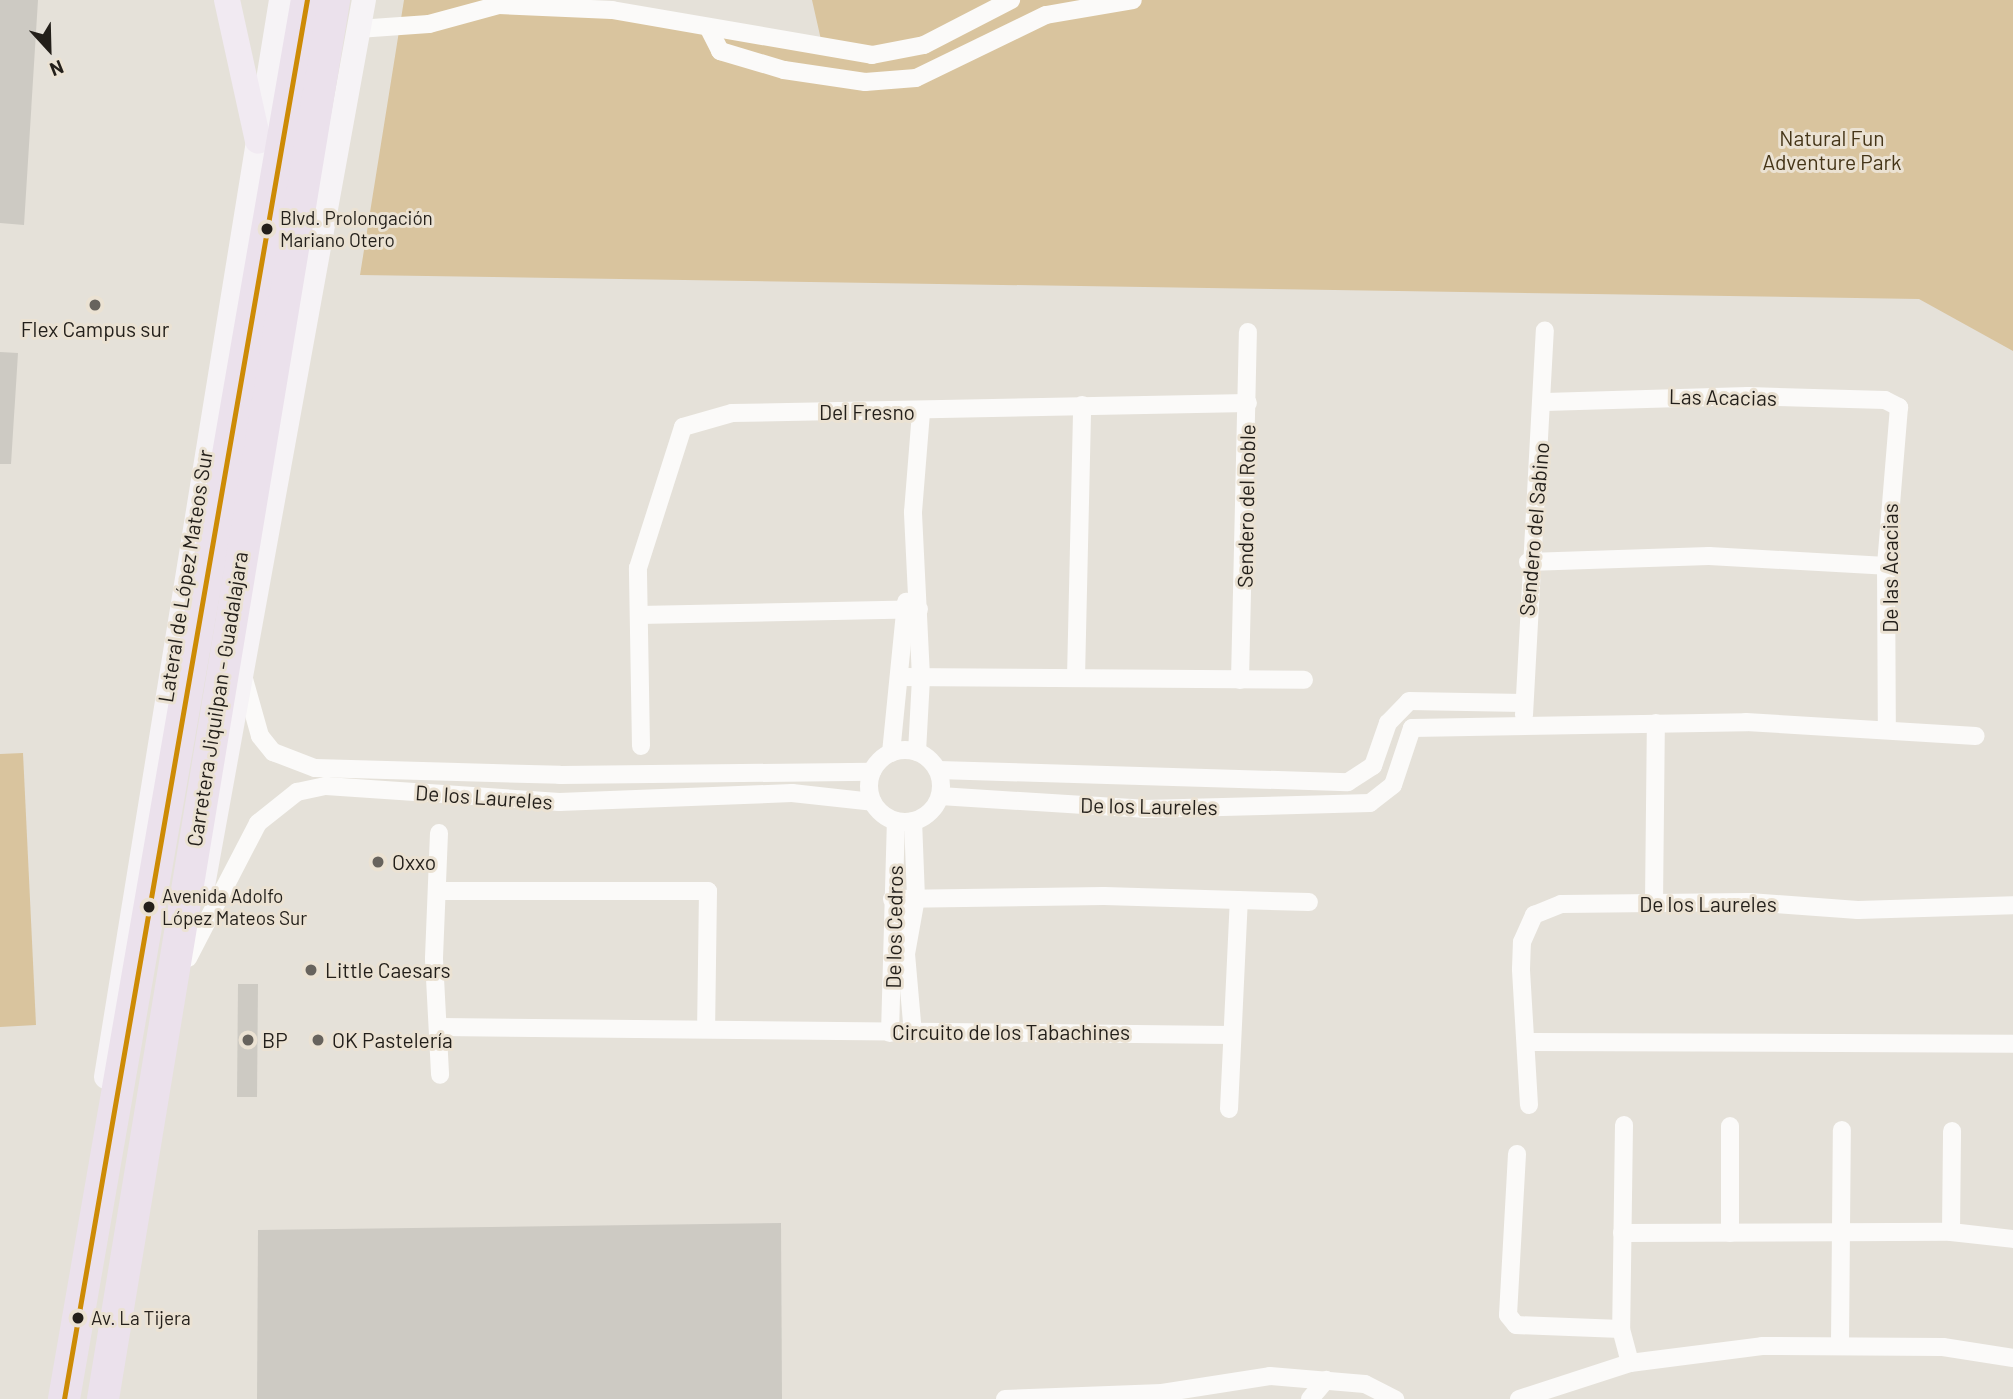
<!DOCTYPE html>
<html>
<head>
<meta charset="utf-8">
<style>
  body { margin:0 }
  #map { position:relative; width:2013px; height:1399px; overflow:hidden; background:#e5e1d9; font-family:Barlow,sans-serif }
  div>[style] { position:absolute }
  [style*='--x'] { left:calc(var(--x)*1px); top:calc(var(--y)*1px); width:calc(var(--w)*1px); rotate:calc(var(--a)*1deg) }
  .green>* { inset:0; background:#d9c49e }
  .building>* { inset:0; background:#cdcac3 }
  .street>* { height:18px; margin:-9px; padding:0 9px; transform-origin:9px; border-radius:9px; background:#fbfaf9 }
  .street>.ring { margin:-9px; padding:0; box-sizing:content-box; background:none; border:18px solid #fbfaf9; border-radius:50% }
  .secondary>* { height:24px; margin:-12px; padding:0 12px; transform-origin:12px; border-radius:12px; background:#f6f3f6 }
  .primary>* { height:26px; margin:-13px; padding:0 13px; transform-origin:13px; border-radius:13px; background:#f1eaf2 }
  .highway>* { height:32px; margin:-16px; padding:0 16px; transform-origin:16px; border-radius:16px; background:#ebe1ec }
  .bus-1>* { height:5px; margin:-2.5px; padding:0 2.5px; transform-origin:2.5px; border-radius:2.5px; background:#cd8b05 }
  .dots>* { width:19px; height:19px; translate:-50% -50%; box-sizing:border-box; border:4px solid #ebe2d3; border-radius:50% }
  span { translate:-50% -50%; white-space:nowrap; text-align:center; line-height:1.15; -webkit-text-stroke:6px #ebe2d3; paint-order:stroke }
  .bus-label { font-size:19px; color:#231f1a }
  .left { translate:0 -50%; text-align:left }
  .park-label { font-size:21px; color:#453518 }
  .poi-label { font-size:21px; color:#231f1a }
  .street-label { font-size:21px; color:#231f1a }
  .north { position:absolute; left:14px; top:14px; width:70px; height:70px; -webkit-text-stroke:5px #ebe2d3; paint-order:stroke; rotate:158deg; font-size:19px; font-weight:700; line-height:28px; text-align:center; color:#231f1a }
  .north::after { content:''; display:block; margin:auto; width:24px; height:32px; background:#231f1a; clip-path:polygon(50% 0,100% 100%,50% 72%,0 100%) }
</style>
</head>
<body>
<div id="map">
  <div class="green">
    <i style="clip-path:polygon(404px 0,576px 0,824px 53px,812px 0,2013px 0,2013px 351px,1919px 299px,360px 275px)"></i>
    <i style="clip-path:polygon(23px 753px,36px 1025px,0 1027px,0 754px)"></i>
  </div>
  <div class="building">
    <i style="clip-path:polygon(0 0,38px 0,24px 225px,0 223px)"></i>
    <i style="clip-path:polygon(0 352px,18px 353px,11px 464px,0 464px)"></i>
    <i style="clip-path:polygon(238px 984px,258px 984px,257px 1097px,237px 1097px)"></i>
    <i style="clip-path:polygon(781px 1223px,782px 1399px,257px 1399px,258px 1230px)"></i>
  </div>
  <div class="street">
    <i style="--x:358;--y:29;--w:71;--a:-4"></i>
    <i style="--x:429;--y:24;--w:73;--a:-15.2"></i>
    <i style="--x:499;--y:5;--w:113;--a:2.5"></i>
    <i style="--x:612;--y:10;--w:264;--a:9.8"></i>
    <i style="--x:872;--y:55;--w:53;--a:-10.9"></i>
    <i style="--x:924;--y:45;--w:98;--a:-27.3"></i>
    <i style="--x:709;--y:29;--w:25;--a:63"></i>
    <i style="--x:720;--y:51;--w:67;--a:16.5"></i>
    <i style="--x:784;--y:70;--w:82;--a:8.4"></i>
    <i style="--x:865;--y:82;--w:51;--a:-4.5"></i>
    <i style="--x:916;--y:78;--w:144;--a:-25.9"></i>
    <i style="--x:1046;--y:15;--w:88;--a:-9.8"></i>
    <i style="--x:1545;--y:402;--w:203;--a:-1.7"></i>
    <i style="--x:1748;--y:396;--w:137;--a:1.7"></i>
    <i style="--x:1885;--y:400;--w:16;--a:27"></i>
    <i style="--x:1899;--y:407;--w:160;--a:94.7"></i>
    <i style="--x:1886;--y:566;--w:164;--a:89.7"></i>
    <i style="--x:1528;--y:562;--w:181;--a:-1.9"></i>
    <i style="--x:1709;--y:556;--w:177;--a:3.2"></i>
    <i style="--x:639;--y:615;--w:280;--a:-1.2"></i>
    <i style="--x:899;--y:677;--w:405;--a:0.4"></i>
    <i style="--x:1076;--y:678;--w:273;--a:-88.7"></i>
    <i style="--x:244;--y:679;--w:59;--a:74.3"></i>
    <i style="--x:260;--y:736;--w:21;--a:51"></i>
    <i style="--x:273;--y:752;--w:45;--a:20.9"></i>
    <i style="--x:315;--y:768;--w:245;--a:1.6"></i>
    <i style="--x:560;--y:775;--w:312;--a:-0.6"></i>
    <i style="--x:1240;--y:680;--w:348;--a:-88.7"></i>
    <i style="--x:1524;--y:715;--w:385;--a:-86.9"></i>
    <i style="--x:641;--y:746;--w:178;--a:-91"></i>
    <i style="--x:638;--y:568;--w:148;--a:-72.3"></i>
    <i style="--x:683;--y:427;--w:51;--a:-15.9"></i>
    <i style="--x:732;--y:413;--w:516;--a:-1.11"></i>
    <i class="ring" style="left:869px;top:750px;width:54px;height:54px"></i>
    <i style="--x:917;--y:752;--w:75;--a:-86.9"></i>
    <i style="--x:921;--y:677;--w:165;--a:-92.8"></i>
    <i style="--x:913;--y:512;--w:100;--a:-85.4"></i>
    <i style="--x:891;--y:753;--w:152;--a:-84.3"></i>
    <i style="--x:938;--y:770;--w:410;--a:1.7"></i>
    <i style="--x:1348;--y:782;--w:30;--a:-33"></i>
    <i style="--x:1373;--y:766;--w:46;--a:-70.8"></i>
    <i style="--x:1388;--y:723;--w:30;--a:-46"></i>
    <i style="--x:1409;--y:701;--w:115;--a:1"></i>
    <i style="--x:940;--y:796;--w:204;--a:3.6"></i>
    <i style="--x:1144;--y:809;--w:226;--a:-1.5"></i>
    <i style="--x:1370;--y:803;--w:29;--a:-38"></i>
    <i style="--x:1393;--y:785;--w:60;--a:-71.6"></i>
    <i style="--x:1412;--y:728;--w:334;--a:-1"></i>
    <i style="--x:1746;--y:722;--w:230;--a:3.5"></i>
    <i style="--x:439;--y:833;--w:126;--a:92.3"></i>
    <i style="--x:434;--y:959;--w:116;--a:87"></i>
    <i style="--x:439;--y:891;--w:269;--a:0"></i>
    <i style="--x:708;--y:891;--w:136;--a:90.8"></i>
    <i style="--x:892;--y:899;--w:212;--a:-0.8"></i>
    <i style="--x:1104;--y:896;--w:205;--a:1.7"></i>
    <i style="--x:1654;--y:903;--w:180;--a:-89.4"></i>
    <i style="--x:188;--y:958;--w:152;--a:-62.6"></i>
    <i style="--x:258;--y:823;--w:50;--a:-38.5"></i>
    <i style="--x:297;--y:792;--w:30;--a:-12"></i>
    <i style="--x:326;--y:786;--w:234;--a:3.9"></i>
    <i style="--x:559;--y:802;--w:233;--a:-2.2"></i>
    <i style="--x:792;--y:793;--w:81;--a:6.3"></i>
    <i style="--x:441;--y:1027;--w:790;--a:0.58"></i>
    <i style="--x:890;--y:1033;--w:212;--a:-88.4"></i>
    <i style="--x:913;--y:1034;--w:80;--a:-95"></i>
    <i style="--x:906;--y:954;--w:57;--a:-79.9"></i>
    <i style="--x:916;--y:898;--w:77;--a:-92.2"></i>
    <i style="--x:1530;--y:1042;--w:483;--a:0.2"></i>
    <i style="--x:1529;--y:1105;--w:136;--a:-93.4"></i>
    <i style="--x:1521;--y:969;--w:27;--a:-88"></i>
    <i style="--x:1522;--y:942;--w:30;--a:-66"></i>
    <i style="--x:1534;--y:915;--w:29;--a:-22"></i>
    <i style="--x:1561;--y:904;--w:188;--a:-0.6"></i>
    <i style="--x:1749;--y:902;--w:109;--a:4.2"></i>
    <i style="--x:1858;--y:910;--w:155;--a:-1.8"></i>
    <i style="--x:1229;--y:1109;--w:209;--a:-87.3"></i>
    <i style="--x:1624;--y:1125;--w:204;--a:90.8"></i>
    <i style="--x:1621;--y:1329;--w:35;--a:75"></i>
    <i style="--x:1517;--y:1154;--w:161;--a:93.2"></i>
    <i style="--x:1508;--y:1315;--w:13;--a:51"></i>
    <i style="--x:1516;--y:1325;--w:105;--a:2.2"></i>
    <i style="--x:1951;--y:1232;--w:101;--a:-89.4"></i>
    <i style="--x:1622;--y:1233;--w:329;--a:-0.2"></i>
    <i style="--x:1951;--y:1232;--w:62;--a:6.4"></i>
    <i style="--x:1730;--y:1233;--w:107;--a:-90"></i>
    <i style="--x:1840;--y:1343;--w:213;--a:-89.5"></i>
    <i style="--x:1005;--y:1399;--w:157;--a:-2.2"></i>
    <i style="--x:1162;--y:1393;--w:109;--a:-8.9"></i>
    <i style="--x:1270;--y:1376;--w:95;--a:4.8"></i>
    <i style="--x:1365;--y:1384;--w:34;--a:27"></i>
    <i style="--x:1310;--y:1399;--w:25;--a:-50"></i>
    <i style="--x:1519;--y:1399;--w:117;--a:-18"></i>
    <i style="--x:1630;--y:1363;--w:133;--a:-7.3"></i>
    <i style="--x:1762;--y:1346;--w:181;--a:0.3"></i>
    <i style="--x:1943;--y:1347;--w:71;--a:8.9"></i>
  </div>
  <div class="secondary">
    <i style="--x:202;--y:891;--w:906;--a:-79.7"></i>
    <i style="--x:106;--y:1077;--w:1091;--a:-80.77"></i>
  </div>
  <div class="primary">
    <i style="--x:227;--y:0;--w:144;--a:77.6"></i>
  </div>
  <div class="highway">
    <i style="--x:64;--y:1399;--w:1420;--a:-80.15"></i>
    <i style="--x:103;--y:1399;--w:1418;--a:-80.62"></i>
  </div>
  <div class="bus-1">
    <i style="--x:64;--y:1399;--w:1420;--a:-80.15"></i>
  </div>
  <div class="dots">
    <i style="left:267px;top:229px;background:#231f1a"></i>
    <i style="left:95px;top:305px;background:#67635d"></i>
    <i style="left:378px;top:862px;background:#67635d"></i>
    <i style="left:149px;top:907px;background:#231f1a"></i>
    <i style="left:311px;top:970px;background:#67635d"></i>
    <i style="left:248px;top:1040px;background:#67635d"></i>
    <i style="left:318px;top:1040px;background:#67635d"></i>
    <i style="left:78px;top:1318px;background:#231f1a"></i>
  </div>
  <div class="bus-label">
    <span class="left" style="left:280px;top:229px">Blvd. Prolongación<br>Mariano Otero</span>
    <span class="left" style="left:162px;top:907px">Avenida Adolfo<br>López Mateos Sur</span>
    <span class="left" style="left:91px;top:1318px">Av. La Tijera</span>
  </div>
  <div class="park-label">
    <span style="left:1832px;top:150px">Natural Fun<br>Adventure Park</span>
  </div>
  <div class="poi-label">
    <span style="left:95px;top:329px">Flex Campus sur</span>
    <span class="left" style="left:392px;top:862px">Oxxo</span>
    <span class="left" style="left:325px;top:970px">Little Caesars</span>
    <span class="left" style="left:262px;top:1040px">BP</span>
    <span class="left" style="left:332px;top:1040px">OK Pastelería</span>
  </div>
  <div class="street-label">
    <span style="left:1723px;top:397px;rotate:1deg">Las Acacias</span>
    <span style="left:867px;top:412px">Del Fresno</span>
    <span style="left:1246px;top:506px;rotate:-89deg">Sendero del Roble</span>
    <span style="left:1534px;top:529px;rotate:-85deg">Sendero del Sabino</span>
    <span style="left:1890px;top:568px;rotate:-90deg">De las Acacias</span>
    <span style="left:185px;top:576px;rotate:-81deg">Lateral de López Mateos Sur</span>
    <span style="left:217px;top:699px;rotate:-81deg">Carretera Jiquilpan - Guadalajara</span>
    <span style="left:484px;top:797px;rotate:4deg">De los Laureles</span>
    <span style="left:1149px;top:806px;rotate:1deg">De los Laureles</span>
    <span style="left:1708px;top:904px">De los Laureles</span>
    <span style="left:894px;top:927px;rotate:-89deg">De los Cedros</span>
    <span style="left:1011px;top:1032px">Circuito de los Tabachines</span>
  </div>
  <div class="north">N</div>
</div>
</body>
</html>
